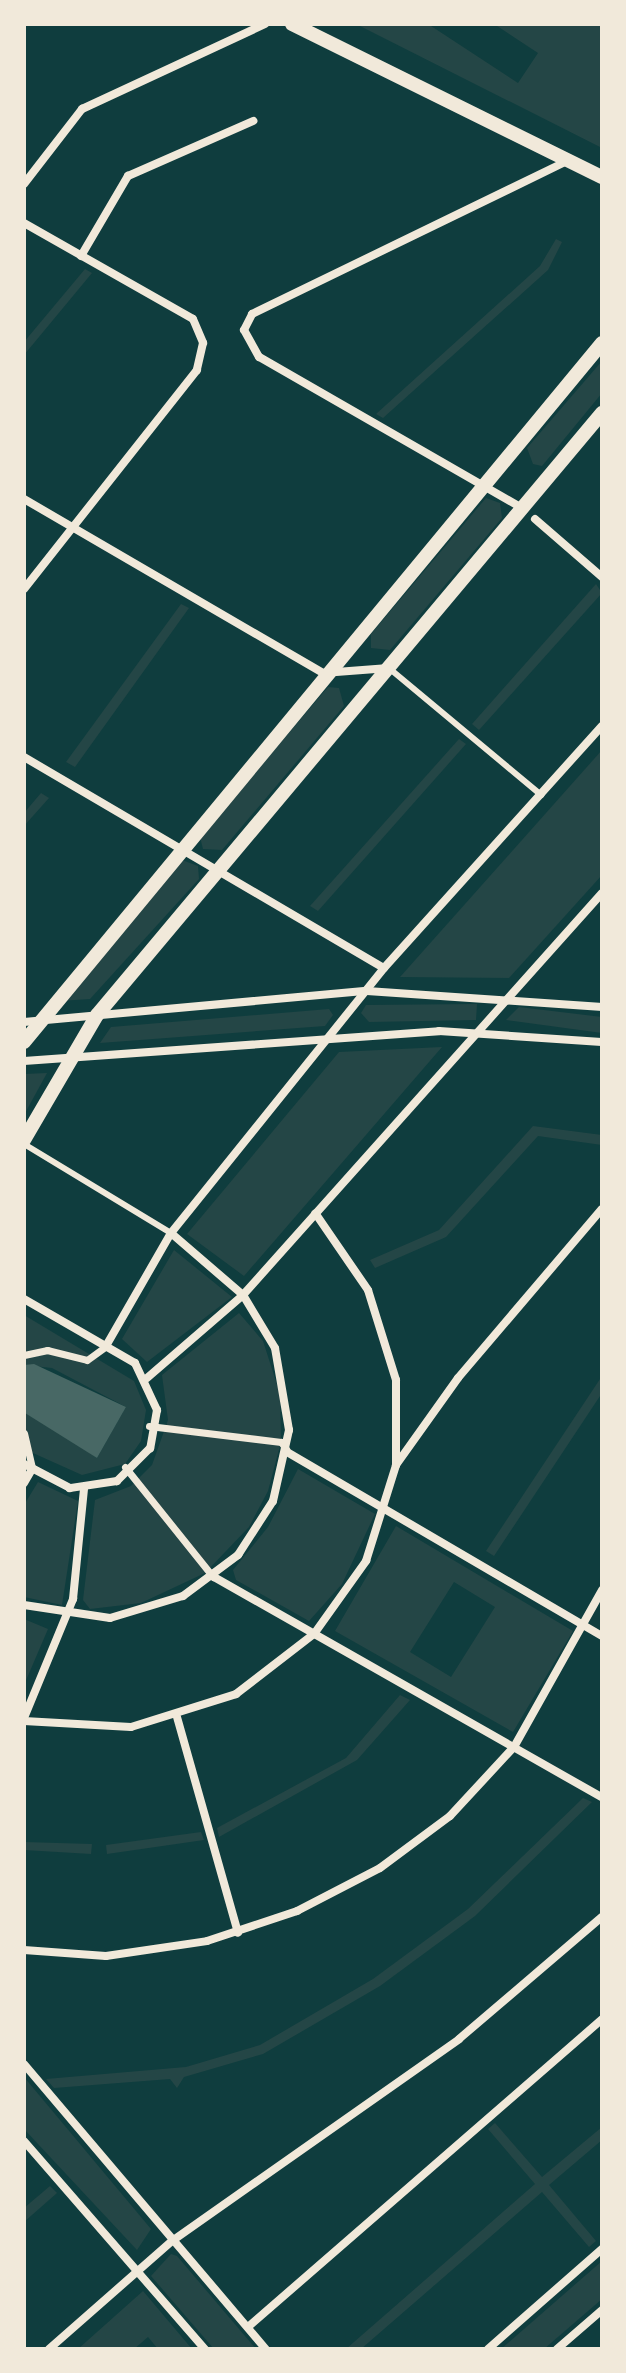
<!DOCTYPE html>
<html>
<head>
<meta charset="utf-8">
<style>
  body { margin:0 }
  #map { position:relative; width:626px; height:2373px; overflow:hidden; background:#0f3d3e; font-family:"Space Grotesk",sans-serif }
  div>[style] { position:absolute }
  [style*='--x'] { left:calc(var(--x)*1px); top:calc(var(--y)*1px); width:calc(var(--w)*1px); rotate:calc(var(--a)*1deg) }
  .green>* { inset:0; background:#244646 }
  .building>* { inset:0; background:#486865 }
  .service>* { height:6px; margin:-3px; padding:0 3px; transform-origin:3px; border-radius:3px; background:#f1e9da }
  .pedestrian>* { height:7px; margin:-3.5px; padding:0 3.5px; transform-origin:3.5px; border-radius:3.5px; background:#f1e9da }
  .minor>* { height:8px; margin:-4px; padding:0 4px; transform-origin:4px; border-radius:4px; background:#f1e9da }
  .tertiary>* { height:14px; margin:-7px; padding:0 7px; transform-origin:7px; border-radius:7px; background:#f1e9da }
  span { translate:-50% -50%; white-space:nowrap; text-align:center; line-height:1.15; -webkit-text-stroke:7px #f1e9da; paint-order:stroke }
  .frame { position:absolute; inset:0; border:26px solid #f1e9da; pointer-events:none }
</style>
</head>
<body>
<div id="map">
  <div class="green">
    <i style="clip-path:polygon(356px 24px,428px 24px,518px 83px,538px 53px,494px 24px,602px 24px,602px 148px)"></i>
    <i style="clip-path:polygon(556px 239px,562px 242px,548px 270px,383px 418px,376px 414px,540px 266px)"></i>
    <i style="clip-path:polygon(85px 269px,92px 273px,24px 355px,24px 342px)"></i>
    <i style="clip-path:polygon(602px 361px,602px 393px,542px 466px,533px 464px,527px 448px)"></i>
    <i style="clip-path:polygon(486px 498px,500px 503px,502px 518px,390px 650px,371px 648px,371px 634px)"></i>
    <i style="clip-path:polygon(596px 584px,602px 593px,479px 730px,472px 724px)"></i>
    <i style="clip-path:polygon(181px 604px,189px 608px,75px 767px,66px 762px)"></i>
    <i style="clip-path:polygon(328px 687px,339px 688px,344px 706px,222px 850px,203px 849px,200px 837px)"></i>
    <i style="clip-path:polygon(459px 739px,466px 744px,318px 911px,310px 906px)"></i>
    <i style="clip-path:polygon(602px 750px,602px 875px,509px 978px,400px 977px)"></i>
    <i style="clip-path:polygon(41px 793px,49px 798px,24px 826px,24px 813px)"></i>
    <i style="clip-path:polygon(182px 860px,198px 866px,199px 879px,90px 999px,60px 1001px)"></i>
    <i style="clip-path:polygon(477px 1004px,476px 1020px,369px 1022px,361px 1013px,366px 1005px)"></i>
    <i style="clip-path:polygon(519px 1007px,602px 1017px,602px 1033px,506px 1020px)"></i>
    <i style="clip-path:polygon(329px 1009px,333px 1015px,325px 1026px,100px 1043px,111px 1027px)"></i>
    <i style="clip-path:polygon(442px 1047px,244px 1276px,187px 1234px,339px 1052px)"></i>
    <i style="clip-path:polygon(47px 1073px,24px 1115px,24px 1074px)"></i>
    <i style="clip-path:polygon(533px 1126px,602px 1135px,602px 1145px,538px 1136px,446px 1237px,375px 1268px,370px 1260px,439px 1230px)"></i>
    <i style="clip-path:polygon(174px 1250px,232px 1297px,147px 1362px,122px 1339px)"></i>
    <i style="clip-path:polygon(239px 1313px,263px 1341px,280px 1394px,281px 1442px,268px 1491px,249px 1527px,205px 1573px,141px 1603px,90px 1609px,83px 1600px,95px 1500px,131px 1486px,152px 1465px,168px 1420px,162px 1375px)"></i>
    <i style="clip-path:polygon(24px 1315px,134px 1381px,146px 1410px,141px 1441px,125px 1464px,82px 1475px,24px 1449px,24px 1405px,97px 1458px,126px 1407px,52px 1368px,24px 1365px)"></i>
    <i style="clip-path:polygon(602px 1376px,602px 1393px,494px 1556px,486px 1551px)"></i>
    <i style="clip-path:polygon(298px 1469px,375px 1514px,342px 1584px,309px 1621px,236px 1580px,233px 1570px,268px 1527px)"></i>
    <i style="clip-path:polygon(38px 1482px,78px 1501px,62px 1605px,24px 1597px,24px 1505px)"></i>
    <i style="clip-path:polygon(evenodd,396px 1526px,573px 1631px,513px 1732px,335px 1631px,396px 1526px,454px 1582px,495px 1607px,451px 1677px,410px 1652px,454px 1582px)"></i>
    <i style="clip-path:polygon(24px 1619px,48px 1629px,24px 1685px)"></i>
    <i style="clip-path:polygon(400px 1695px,410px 1700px,357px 1760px,219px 1837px,217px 1828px,346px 1758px)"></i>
    <i style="clip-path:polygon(583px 1798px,592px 1802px,475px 1916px,380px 1986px,263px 2054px,184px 2077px,177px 2088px,170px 2079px,54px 2088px,46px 2079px,186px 2067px,260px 2045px,373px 1979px,468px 1909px)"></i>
    <i style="clip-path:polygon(201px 1832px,204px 1840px,107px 1854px,106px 1845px)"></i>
    <i style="clip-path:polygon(24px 1842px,92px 1844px,91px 1854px,24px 1850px)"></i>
    <i style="clip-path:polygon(24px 2077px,151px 2229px,137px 2250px,24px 2129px)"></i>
    <i style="clip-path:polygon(495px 2123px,542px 2177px,602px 2127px,602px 2140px,549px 2185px,596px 2241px,589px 2247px,542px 2192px,361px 2349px,346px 2349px,535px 2184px,488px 2129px)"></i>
    <i style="clip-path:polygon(50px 2186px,57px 2193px,24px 2222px,24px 2208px)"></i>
    <i style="clip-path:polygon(171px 2254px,177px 2256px,256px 2349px,214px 2349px,151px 2276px)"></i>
    <i style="clip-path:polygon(602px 2261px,602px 2299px,544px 2349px,501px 2349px)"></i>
    <i style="clip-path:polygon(143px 2291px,192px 2349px,158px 2349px,148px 2337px,134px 2349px,78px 2349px)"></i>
  </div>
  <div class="building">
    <i style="clip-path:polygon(34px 1364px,126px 1407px,97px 1458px,25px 1413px,24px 1365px)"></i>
  </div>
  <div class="service">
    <i style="--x:390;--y:669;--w:197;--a:39.8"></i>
    <i style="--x:24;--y:1144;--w:172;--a:31.2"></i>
  </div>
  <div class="pedestrian">
    <i style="--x:24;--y:1355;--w:24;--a:-12"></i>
    <i style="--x:47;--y:1350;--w:41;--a:14"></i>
    <i style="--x:87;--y:1360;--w:24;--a:-36"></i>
    <i style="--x:149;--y:1426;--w:133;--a:6.9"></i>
    <i style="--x:281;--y:1442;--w:9;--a:54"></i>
    <i style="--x:24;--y:1433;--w:37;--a:77"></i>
    <i style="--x:125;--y:1467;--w:141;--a:51.3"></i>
  </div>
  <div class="minor">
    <i style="--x:24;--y:184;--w:95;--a:-52.3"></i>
    <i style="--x:82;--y:109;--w:202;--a:-24.9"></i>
    <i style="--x:24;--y:223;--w:194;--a:29.6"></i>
    <i style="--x:193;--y:319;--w:26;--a:67"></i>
    <i style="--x:203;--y:343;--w:28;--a:103"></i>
    <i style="--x:197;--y:370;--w:279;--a:128.3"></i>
    <i style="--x:81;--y:256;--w:93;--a:-59.6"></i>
    <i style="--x:128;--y:176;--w:137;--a:-23.7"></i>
    <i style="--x:24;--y:499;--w:346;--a:30.2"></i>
    <i style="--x:323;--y:673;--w:66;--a:-4.3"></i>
    <i style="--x:522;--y:508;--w:303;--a:-150.1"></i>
    <i style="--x:259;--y:357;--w:31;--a:-119"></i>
    <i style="--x:244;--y:330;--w:18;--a:-63"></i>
    <i style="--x:252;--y:314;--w:348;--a:-25.9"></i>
    <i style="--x:535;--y:519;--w:89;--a:40.9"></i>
    <i style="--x:24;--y:757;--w:417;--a:30.4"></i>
    <i style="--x:24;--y:1022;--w:344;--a:-5.2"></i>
    <i style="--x:367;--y:991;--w:236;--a:3.9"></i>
    <i style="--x:24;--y:1061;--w:416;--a:-4.1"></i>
    <i style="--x:439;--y:1031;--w:163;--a:3.9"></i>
    <i style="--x:24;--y:1299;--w:128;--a:30"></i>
    <i style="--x:135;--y:1363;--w:52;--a:64.9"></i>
    <i style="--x:157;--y:1410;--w:39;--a:100"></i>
    <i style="--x:150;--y:1448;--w:47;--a:135"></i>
    <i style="--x:117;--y:1481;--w:48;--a:171.5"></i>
    <i style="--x:70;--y:1488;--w:52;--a:-152.4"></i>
    <i style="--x:106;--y:1346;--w:130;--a:-60.1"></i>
    <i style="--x:171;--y:1233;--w:340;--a:-51.2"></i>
    <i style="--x:384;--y:968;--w:326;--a:-48"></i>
    <i style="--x:147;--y:1378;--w:127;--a:-40.8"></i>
    <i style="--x:243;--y:1295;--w:539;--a:-48.23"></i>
    <i style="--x:287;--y:1452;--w:365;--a:30.3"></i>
    <i style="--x:396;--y:1465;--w:107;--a:-54.5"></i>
    <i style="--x:458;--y:1378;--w:222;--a:-49.6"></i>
    <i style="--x:24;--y:1483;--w:16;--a:-60"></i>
    <i style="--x:214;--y:1577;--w:446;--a:29.6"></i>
    <i style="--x:24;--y:1605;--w:87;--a:8.6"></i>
    <i style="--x:110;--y:1618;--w:76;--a:-16.8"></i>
    <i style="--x:183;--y:1596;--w:69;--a:-36.7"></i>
    <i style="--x:238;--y:1555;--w:64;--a:-57.1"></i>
    <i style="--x:273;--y:1501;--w:73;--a:-77.3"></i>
    <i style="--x:289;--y:1430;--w:83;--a:-99.7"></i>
    <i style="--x:275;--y:1348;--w:62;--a:-121.1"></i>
    <i style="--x:243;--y:1295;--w:95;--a:-139.3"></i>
    <i style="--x:177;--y:1717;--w:224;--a:74.2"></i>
    <i style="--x:24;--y:1718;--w:129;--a:-67.6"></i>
    <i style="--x:73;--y:1599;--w:111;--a:-84.3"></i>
    <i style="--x:24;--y:1721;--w:107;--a:3.2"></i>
    <i style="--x:131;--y:1727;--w:110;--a:-17.4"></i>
    <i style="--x:236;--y:1694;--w:98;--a:-37.6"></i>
    <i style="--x:314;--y:1634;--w:90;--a:-54.5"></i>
    <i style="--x:366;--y:1561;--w:101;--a:-72.6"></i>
    <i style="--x:396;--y:1465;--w:85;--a:-90"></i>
    <i style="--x:396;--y:1380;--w:94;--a:-107.3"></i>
    <i style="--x:368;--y:1290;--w:93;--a:-124.5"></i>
    <i style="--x:24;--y:1950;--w:82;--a:4.2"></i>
    <i style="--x:106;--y:1956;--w:102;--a:-8.4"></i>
    <i style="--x:207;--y:1941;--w:95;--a:-18.4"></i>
    <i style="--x:297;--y:1911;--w:93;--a:-27.4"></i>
    <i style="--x:380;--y:1868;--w:87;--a:-36.6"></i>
    <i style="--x:450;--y:1816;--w:94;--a:-47.2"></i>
    <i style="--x:514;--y:1747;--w:180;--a:-60.7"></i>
    <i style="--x:24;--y:2064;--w:374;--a:49.7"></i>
    <i style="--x:24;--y:2141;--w:276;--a:49"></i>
    <i style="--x:248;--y:2327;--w:469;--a:-41"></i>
    <i style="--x:49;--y:2349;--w:164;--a:-41.3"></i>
    <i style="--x:172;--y:2241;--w:351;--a:-35.1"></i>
    <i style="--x:459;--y:2039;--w:188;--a:-40.5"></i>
    <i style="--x:488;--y:2349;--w:152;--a:-41.3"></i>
    <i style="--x:557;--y:2349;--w:60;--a:-40.9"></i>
  </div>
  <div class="tertiary">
    <i style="--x:292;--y:24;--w:346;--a:26.3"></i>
    <i style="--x:24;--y:1042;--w:907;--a:-50.41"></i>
    <i style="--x:24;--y:1140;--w:145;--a:-59.7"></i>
    <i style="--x:97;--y:1015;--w:786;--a:-50.01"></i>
  </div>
  <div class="frame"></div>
</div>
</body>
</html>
